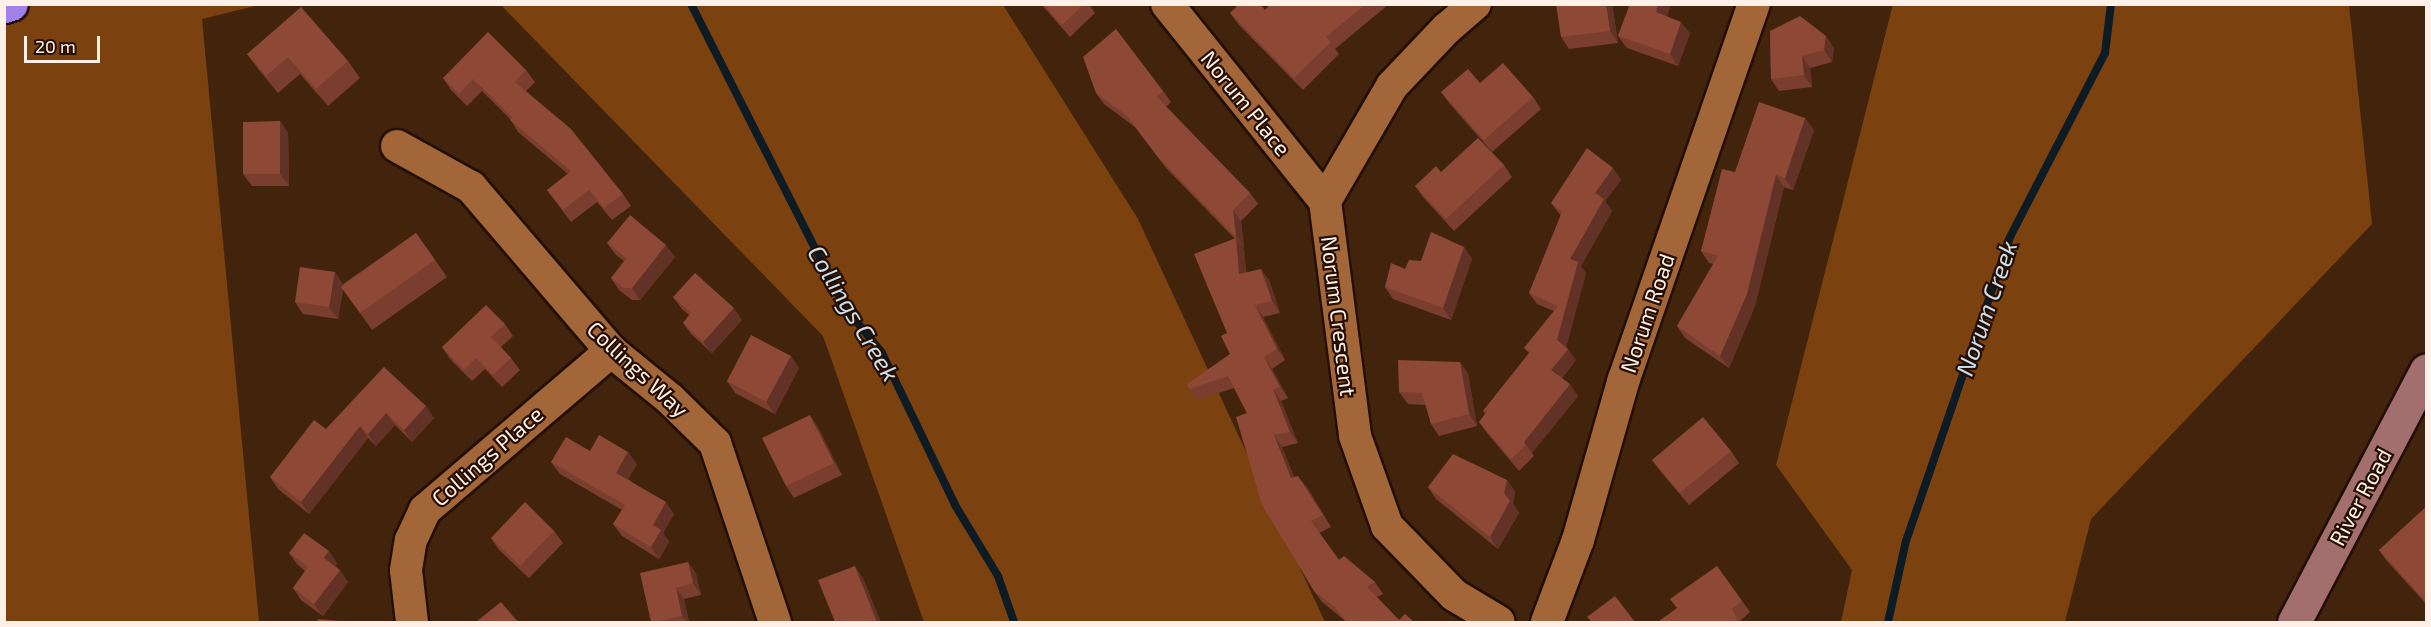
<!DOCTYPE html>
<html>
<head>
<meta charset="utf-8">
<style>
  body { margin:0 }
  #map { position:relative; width:2431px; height:627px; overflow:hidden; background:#42240c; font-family:"Exo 2",sans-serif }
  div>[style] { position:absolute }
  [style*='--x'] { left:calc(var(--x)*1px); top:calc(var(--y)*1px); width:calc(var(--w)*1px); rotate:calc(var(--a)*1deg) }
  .green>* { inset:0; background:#7b410f }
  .stream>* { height:8px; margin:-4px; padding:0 4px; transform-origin:4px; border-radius:4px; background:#0d1b24 }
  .roads { filter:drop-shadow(2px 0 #220f03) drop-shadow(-2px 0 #220f03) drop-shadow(0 2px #220f03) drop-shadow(0 -2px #220f03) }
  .street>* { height:32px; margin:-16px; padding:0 16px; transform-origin:16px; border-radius:16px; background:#a26639 }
  .secondary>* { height:33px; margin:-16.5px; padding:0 16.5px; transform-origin:16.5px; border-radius:16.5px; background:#a26e6e }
  .highway>* { height:33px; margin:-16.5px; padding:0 16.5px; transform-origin:16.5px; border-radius:16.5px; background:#a182ea }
  .wall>* { inset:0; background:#793e2e }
  .shaded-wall>* { inset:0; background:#633226 }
  .building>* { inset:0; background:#8d4836 }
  span { translate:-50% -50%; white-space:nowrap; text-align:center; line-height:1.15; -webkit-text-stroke:4.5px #250d00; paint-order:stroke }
  .street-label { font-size:22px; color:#fff1e8 }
  .water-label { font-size:24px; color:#c9e0ef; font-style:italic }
  .frame { position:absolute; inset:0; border:6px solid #fff1e8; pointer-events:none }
  .scale { position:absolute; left:24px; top:36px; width:76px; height:27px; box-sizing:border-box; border:3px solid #fff1e8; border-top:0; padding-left:8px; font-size:18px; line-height:21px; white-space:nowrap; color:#fff1e8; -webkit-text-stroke:4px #250d00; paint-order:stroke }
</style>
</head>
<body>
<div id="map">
  <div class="green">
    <i style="clip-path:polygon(1893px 4px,2349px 5px,2372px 224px,2091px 519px,2065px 622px,1841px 622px,1852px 570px,1776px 465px)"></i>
    <i style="clip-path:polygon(4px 5px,259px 5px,202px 19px,259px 622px,5px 622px)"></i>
    <i style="clip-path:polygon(501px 5px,1003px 5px,1138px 219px,1325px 622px,924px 622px,823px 336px)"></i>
  </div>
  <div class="stream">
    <i style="--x:691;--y:4;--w:339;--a:63.1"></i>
    <i style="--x:844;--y:306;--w:60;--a:51"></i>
    <i style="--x:882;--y:353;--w:169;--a:64.3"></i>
    <i style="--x:955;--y:505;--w:83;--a:58.8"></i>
    <i style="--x:998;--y:576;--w:49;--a:70.8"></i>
    <i style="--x:1888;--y:622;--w:83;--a:-77.5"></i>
    <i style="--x:1906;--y:541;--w:321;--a:-71.1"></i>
    <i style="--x:2010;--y:237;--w:207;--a:-62.7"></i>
    <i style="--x:2105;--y:53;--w:49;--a:-83"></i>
  </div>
  <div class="roads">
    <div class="street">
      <i style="--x:1167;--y:4;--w:253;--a:51.3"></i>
      <i style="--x:1475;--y:4;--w:37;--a:139"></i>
      <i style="--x:1447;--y:28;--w:80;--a:133.5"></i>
      <i style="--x:1392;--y:86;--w:133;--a:120.2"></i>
      <i style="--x:1325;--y:201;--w:237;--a:82.7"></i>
      <i style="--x:1355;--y:436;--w:96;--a:70.4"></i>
      <i style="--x:1387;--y:526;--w:96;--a:45.8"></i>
      <i style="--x:1454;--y:595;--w:52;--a:31"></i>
      <i style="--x:397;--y:146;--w:85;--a:29"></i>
      <i style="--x:471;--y:187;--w:216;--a:49.5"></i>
      <i style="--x:611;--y:351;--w:76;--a:39.1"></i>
      <i style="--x:670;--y:399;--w:63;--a:44.4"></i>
      <i style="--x:715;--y:443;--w:189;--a:71.5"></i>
      <i style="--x:412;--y:622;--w:52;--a:-96.6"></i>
      <i style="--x:406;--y:570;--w:30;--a:-81"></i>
      <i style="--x:411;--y:540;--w:33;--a:-65"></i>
      <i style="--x:425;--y:510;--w:245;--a:-40.5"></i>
      <i style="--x:1547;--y:622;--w:88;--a:-69.3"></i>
      <i style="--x:1578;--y:540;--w:167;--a:-74.1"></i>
      <i style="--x:1624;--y:379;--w:397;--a:-70.9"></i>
    </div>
    <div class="secondary">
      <i style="--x:2294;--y:622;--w:284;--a:-62.3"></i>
    </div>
    <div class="highway">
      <i style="--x:4;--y:6;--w:7;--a:-16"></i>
    </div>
  </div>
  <div class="wall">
    <i style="clip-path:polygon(1041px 4px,1089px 4px,1095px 13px,1070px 37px)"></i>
    <i style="clip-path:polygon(1271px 4px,1389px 4px,1335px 49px,1339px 54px,1303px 90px,1239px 25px,1230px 13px,1265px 10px)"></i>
    <i style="clip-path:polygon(1612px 4px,1618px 43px,1569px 49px,1561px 37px)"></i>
    <i style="clip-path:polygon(1630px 4px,1668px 4px,1670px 8px,1667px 16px,1690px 33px,1678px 66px,1627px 48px,1618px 36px)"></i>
    <i style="clip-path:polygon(1770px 31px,1834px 48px,1832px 62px,1810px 68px,1812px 87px,1779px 91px,1771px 79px)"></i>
    <i style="clip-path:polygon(247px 54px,348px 61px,360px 78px,328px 106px,300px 74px,278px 93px,259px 70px)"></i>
    <i style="clip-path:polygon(526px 70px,535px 82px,526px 91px,623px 194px,631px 206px,612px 220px,597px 202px,571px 222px,547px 190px,568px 174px,518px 132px,510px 119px,482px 91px,467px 106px,451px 90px,443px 78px)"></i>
    <i style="clip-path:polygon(1480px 83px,1533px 97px,1541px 109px,1492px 152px,1450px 104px,1441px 92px)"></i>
    <i style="clip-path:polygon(1163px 91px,1171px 102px,1166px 107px,1250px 193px,1258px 204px,1241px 221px,1244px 248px,1240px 244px,1244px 250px,1246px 272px,1269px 280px,1280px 313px,1263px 317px,1285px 360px,1272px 369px,1288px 398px,1281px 401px,1298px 443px,1282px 447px,1294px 477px,1307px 487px,1331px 527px,1319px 533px,1339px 560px,1375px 582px,1383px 594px,1377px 597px,1399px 620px,1414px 622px,1346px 622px,1343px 619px,1322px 602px,1314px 591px,1247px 413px,1234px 388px,1197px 400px,1189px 389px,1230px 354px,1227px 333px,1235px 239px,1166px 168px,1135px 127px,1104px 104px,1096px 93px)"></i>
    <i style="clip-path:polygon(1805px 118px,1814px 130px,1793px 190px,1784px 187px,1755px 306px,1729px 368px,1685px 338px,1677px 326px,1713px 264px,1709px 263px,1701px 251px,1735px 172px)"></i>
    <i style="clip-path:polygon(280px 121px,288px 133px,289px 186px,252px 186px,243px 174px)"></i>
    <i style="clip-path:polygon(1504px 165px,1512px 177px,1454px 231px,1423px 197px,1415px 186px)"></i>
    <i style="clip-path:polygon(1613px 168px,1621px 180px,1605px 201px,1612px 211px,1581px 266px,1586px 273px,1566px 347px,1576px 360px,1562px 378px,1578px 396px,1532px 453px,1534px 456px,1519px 471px,1487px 433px,1479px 422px,1485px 414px,1483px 411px,1529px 353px,1524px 348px,1554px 311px,1537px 304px,1529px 293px,1561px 216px,1551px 203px)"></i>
    <i style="clip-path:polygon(416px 233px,447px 277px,372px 330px,343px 289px,338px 319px,303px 314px,295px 302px,343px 284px)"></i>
    <i style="clip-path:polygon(607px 243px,675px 257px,640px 300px,632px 300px,619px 290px,611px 278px,624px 261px,616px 255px)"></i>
    <i style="clip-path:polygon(1464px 247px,1472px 259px,1451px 320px,1393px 299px,1385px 287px,1421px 261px)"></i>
    <i style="clip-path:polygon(673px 297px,742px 320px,712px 353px,691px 334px,683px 323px,689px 315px,682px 309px)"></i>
    <i style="clip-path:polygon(505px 324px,513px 336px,501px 347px,511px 358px,520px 370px,502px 387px,485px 369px,472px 381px,450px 359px,442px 347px)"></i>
    <i style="clip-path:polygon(1460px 362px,1468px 374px,1477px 426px,1439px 436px,1431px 424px,1426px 405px,1408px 404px,1399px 392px)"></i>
    <i style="clip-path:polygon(384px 367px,434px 418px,412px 442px,395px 425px,376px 446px,368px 438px,309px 514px,278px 489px,270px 477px,326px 429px)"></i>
    <i style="clip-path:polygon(799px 368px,775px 414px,735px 393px,727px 381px)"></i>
    <i style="clip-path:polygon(818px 427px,842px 475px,794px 498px,786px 486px)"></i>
    <i style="clip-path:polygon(590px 451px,637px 464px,628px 479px,674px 514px,663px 533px,669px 542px,659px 559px,622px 536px,613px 524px,622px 510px,560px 474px,551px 462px)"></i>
    <i style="clip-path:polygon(1731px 451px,1739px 463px,1689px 505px,1661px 472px,1652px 460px)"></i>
    <i style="clip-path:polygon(1507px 480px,1515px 492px,1513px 504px,1519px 513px,1498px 549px,1436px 499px,1428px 487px)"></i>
    <i style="clip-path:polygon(2427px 506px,2427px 605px,2386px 560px,2379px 550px)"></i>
    <i style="clip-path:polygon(554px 531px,563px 543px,529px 578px,499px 550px,491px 538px)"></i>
    <i style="clip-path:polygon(289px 553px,337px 563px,335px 566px,348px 582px,323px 616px,301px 600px,293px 588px,305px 571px,297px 564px)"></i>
    <i style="clip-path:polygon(688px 562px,696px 574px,701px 595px,684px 599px,689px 622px,651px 622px)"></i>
    <i style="clip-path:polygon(1717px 566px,1750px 612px,1740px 621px,1741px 622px,1658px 622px,1676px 609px)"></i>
  </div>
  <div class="shaded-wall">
    <i style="clip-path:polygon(1606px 4px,1612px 4px,1618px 43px,1610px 31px)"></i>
    <i style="clip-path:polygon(1658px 4px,1668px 4px,1670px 8px,1664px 24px,1656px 12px)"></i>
    <i style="clip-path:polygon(1681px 22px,1690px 33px,1678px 66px,1670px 54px)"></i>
    <i style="clip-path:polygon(1826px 36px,1834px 48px,1832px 62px,1824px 50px)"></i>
    <i style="clip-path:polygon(1802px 56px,1810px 68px,1812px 87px,1804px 75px)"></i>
    <i style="clip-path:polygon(1805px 118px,1814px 130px,1793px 190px,1785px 178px)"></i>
    <i style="clip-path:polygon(280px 121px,288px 133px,289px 186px,280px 174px)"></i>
    <i style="clip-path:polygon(1613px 168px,1621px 180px,1605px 201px,1612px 211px,1581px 266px,1586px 273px,1565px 352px,1557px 340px,1570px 259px,1595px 193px)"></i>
    <i style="clip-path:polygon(1776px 175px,1784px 187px,1755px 306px,1729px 368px,1720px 356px)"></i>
    <i style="clip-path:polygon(1233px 210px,1241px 221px,1244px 248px,1236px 237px)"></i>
    <i style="clip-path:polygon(1236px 238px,1244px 250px,1248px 286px,1239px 274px)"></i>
    <i style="clip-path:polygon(666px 245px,675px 257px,640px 300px,632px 288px)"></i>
    <i style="clip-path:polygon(1464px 247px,1472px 259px,1451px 320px,1443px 308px)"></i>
    <i style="clip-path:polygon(1261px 269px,1269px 280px,1280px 313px,1272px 301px)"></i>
    <i style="clip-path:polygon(335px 272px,343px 284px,338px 319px,329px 307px)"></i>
    <i style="clip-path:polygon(1255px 305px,1263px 317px,1285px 360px,1277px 349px)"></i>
    <i style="clip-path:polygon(734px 308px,742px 320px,712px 353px,703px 342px)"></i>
    <i style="clip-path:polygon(1568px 349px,1576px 360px,1559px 381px,1551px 370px)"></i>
    <i style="clip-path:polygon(791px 356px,799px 368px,775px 414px,766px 402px)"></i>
    <i style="clip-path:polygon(1264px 357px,1272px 369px,1288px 398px,1280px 387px)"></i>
    <i style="clip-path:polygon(1460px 362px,1468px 374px,1477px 426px,1469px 414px)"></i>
    <i style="clip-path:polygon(1570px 384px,1578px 396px,1532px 453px,1524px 442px)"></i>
    <i style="clip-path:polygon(1273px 389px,1281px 401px,1298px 443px,1290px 432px)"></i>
    <i style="clip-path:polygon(426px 406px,434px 418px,412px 442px,404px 430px)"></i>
    <i style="clip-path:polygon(386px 413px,395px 425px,376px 446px,368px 434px)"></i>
    <i style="clip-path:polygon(810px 415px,818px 427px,842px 475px,834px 463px)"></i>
    <i style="clip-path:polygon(360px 426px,368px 438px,309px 514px,301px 502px)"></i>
    <i style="clip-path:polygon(1274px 435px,1282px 447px,1299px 490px,1291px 478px)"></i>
    <i style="clip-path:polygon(628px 452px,637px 464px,625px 485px,616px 473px)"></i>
    <i style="clip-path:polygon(1298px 476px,1307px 487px,1331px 527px,1323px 515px)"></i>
    <i style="clip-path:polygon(1507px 480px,1515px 492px,1513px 504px,1519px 513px,1498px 549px,1490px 537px,1504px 493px)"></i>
    <i style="clip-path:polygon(666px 502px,674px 514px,663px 533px,669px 542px,659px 559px,651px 547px,653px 525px)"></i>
    <i style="clip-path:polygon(329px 551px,337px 563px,332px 570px,324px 558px)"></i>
    <i style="clip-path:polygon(688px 562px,696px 574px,701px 595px,693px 583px)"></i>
    <i style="clip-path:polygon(855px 566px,863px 578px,881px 622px,877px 622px)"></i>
    <i style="clip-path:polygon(340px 570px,348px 582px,323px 616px,314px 604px)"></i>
    <i style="clip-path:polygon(676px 588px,684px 599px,689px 622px,687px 622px,682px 616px)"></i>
  </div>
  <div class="building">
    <i style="clip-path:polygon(1043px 4px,1084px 4px,1062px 25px)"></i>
    <i style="clip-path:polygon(1239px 4px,1260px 4px,1265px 10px,1271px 4px,1366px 4px,1326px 37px,1331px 42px,1294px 78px,1230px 13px)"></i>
    <i style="clip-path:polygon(1556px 4px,1606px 4px,1610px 31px,1561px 37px)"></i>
    <i style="clip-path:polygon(1630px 4px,1658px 4px,1656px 12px,1681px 22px,1670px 54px,1618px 36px)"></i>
    <i style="clip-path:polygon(301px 7px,348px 61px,316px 89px,288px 57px,266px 76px,247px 54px)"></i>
    <i style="clip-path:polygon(1800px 16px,1826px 36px,1824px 50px,1802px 56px,1804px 75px,1771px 79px,1770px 31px)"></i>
    <i style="clip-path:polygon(1116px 29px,1163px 91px,1157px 97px,1250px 193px,1233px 210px,1236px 237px,1158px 157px,1127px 116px,1096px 93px,1083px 57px)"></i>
    <i style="clip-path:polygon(488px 32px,526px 70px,515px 82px,571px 129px,623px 194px,604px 208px,589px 190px,563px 210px,547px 190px,571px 171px,510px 120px,512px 117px,473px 79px,459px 94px,443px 78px)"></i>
    <i style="clip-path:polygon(1503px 63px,1533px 97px,1484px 140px,1441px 92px,1468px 69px,1480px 83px)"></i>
    <i style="clip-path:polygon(1759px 102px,1805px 118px,1785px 178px,1776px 175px,1747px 294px,1720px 356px,1677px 326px,1718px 256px,1701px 251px,1722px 169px,1735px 172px)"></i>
    <i style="clip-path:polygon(280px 121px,280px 174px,243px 174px,243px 122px)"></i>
    <i style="clip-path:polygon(1478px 138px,1504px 165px,1446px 219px,1415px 186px,1436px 166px,1441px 172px)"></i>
    <i style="clip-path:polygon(1587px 148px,1613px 168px,1595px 193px,1604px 199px,1570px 259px,1578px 262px,1557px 340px,1568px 349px,1551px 370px,1570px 384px,1524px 442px,1526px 445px,1511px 459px,1479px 422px,1488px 410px,1483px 411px,1530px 352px,1524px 348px,1558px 306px,1529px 293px,1562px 212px,1551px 203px)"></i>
    <i style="clip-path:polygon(630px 215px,666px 245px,632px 288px,624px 288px,611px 278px,627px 258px,607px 243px)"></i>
    <i style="clip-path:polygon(1431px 232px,1464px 247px,1443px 308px,1385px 287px,1391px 263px,1405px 269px,1409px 260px,1421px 261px)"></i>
    <i style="clip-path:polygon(416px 233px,435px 260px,360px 313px,341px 287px)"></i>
    <i style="clip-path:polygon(1236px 238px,1239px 274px,1261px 269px,1272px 301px,1255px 305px,1277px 349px,1264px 357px,1280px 387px,1273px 389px,1290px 432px,1274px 435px,1291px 478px,1298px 476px,1323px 515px,1311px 521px,1339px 560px,1344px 556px,1375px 582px,1367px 587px,1399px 620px,1405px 614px,1414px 622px,1346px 622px,1335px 607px,1314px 591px,1262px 505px,1236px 417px,1247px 413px,1228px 376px,1189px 389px,1187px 384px,1230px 354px,1221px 336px,1227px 333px,1194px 254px)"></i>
    <i style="clip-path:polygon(300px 267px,335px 272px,329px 307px,295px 302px)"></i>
    <i style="clip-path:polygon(695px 273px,734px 308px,703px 342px,683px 323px,691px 313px,673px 297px)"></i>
    <i style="clip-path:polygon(486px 305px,505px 324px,491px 337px,511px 358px,493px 375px,476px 358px,464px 370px,442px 347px)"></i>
    <i style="clip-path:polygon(751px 335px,791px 356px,766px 402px,727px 381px)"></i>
    <i style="clip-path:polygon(1398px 360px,1460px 362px,1469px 414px,1431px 424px,1422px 393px,1399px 392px)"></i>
    <i style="clip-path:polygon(384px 367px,426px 406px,404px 430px,386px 413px,368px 434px,360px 426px,301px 502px,270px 477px,314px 420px,326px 429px)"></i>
    <i style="clip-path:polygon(810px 415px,834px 463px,786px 486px,762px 438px)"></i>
    <i style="clip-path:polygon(1703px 417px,1731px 451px,1680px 493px,1652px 460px)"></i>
    <i style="clip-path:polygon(599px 435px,628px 452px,616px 473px,666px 502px,653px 525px,661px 530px,651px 547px,613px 524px,625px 505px,551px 462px,566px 437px,590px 451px)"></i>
    <i style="clip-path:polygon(1453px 454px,1507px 480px,1504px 493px,1510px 501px,1490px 537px,1428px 487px)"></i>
    <i style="clip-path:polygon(525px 502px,554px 531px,520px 566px,491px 538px)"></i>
    <i style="clip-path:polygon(2427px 506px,2427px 603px,2379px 550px)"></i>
    <i style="clip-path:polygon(304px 533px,329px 551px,324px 558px,340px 570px,314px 604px,293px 588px,308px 567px,289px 553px)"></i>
    <i style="clip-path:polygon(688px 562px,693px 583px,676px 588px,682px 616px,656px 622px,651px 622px,640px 573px)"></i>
    <i style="clip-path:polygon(855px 566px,877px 622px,835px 622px,818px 580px)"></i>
    <i style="clip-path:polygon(1717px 566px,1742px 601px,1732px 609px,1738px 620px,1734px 622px,1658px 622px,1677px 608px,1670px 599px)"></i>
    <i style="clip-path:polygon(1615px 596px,1635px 622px,1592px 622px,1587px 617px)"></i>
    <i style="clip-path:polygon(501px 602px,518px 622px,476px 622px)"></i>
    <i style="clip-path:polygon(318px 619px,350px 622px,318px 622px)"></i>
  </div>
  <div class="street-label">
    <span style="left:1246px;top:103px;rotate:51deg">Norum Place</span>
    <span style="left:1647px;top:313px;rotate:-71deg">Norum Road</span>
    <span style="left:1339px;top:316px;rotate:83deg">Norum Crescent</span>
    <span style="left:638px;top:369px;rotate:43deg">Collings Way</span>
    <span style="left:487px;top:456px;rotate:-41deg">Collings Place</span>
    <span style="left:2360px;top:497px;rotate:-62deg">River Road</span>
  </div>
  <div class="water-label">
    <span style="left:1986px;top:308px;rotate:-71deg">Norum Creek</span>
    <span style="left:854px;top:313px;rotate:59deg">Collings Creek</span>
  </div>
  <div class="frame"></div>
  <div class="scale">20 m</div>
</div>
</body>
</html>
